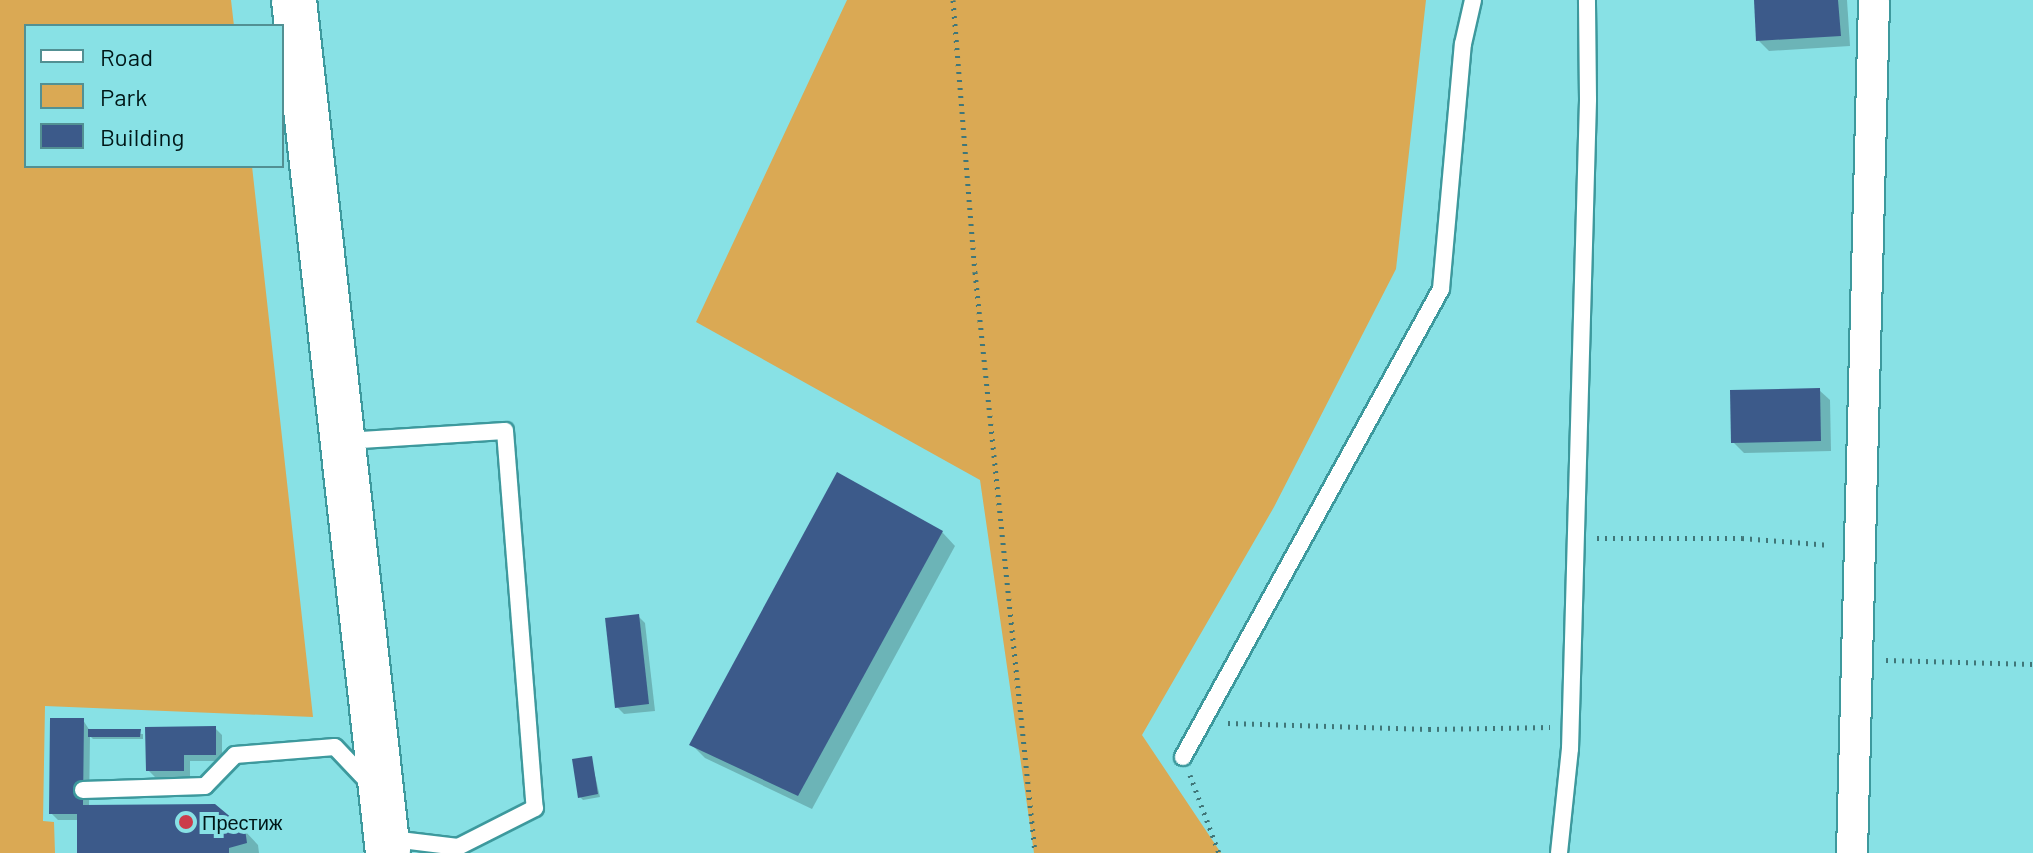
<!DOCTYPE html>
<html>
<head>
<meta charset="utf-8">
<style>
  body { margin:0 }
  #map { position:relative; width:2033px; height:853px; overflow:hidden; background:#88e1e5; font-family:Barlow,sans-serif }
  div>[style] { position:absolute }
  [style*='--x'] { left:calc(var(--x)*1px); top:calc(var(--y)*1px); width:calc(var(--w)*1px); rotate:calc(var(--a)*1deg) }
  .green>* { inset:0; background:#daa954 }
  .shadow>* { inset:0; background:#0003 }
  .building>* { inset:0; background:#3c5a8a }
  .path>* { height:5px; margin-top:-2.5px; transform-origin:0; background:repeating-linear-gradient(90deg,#407678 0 2px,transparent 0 8px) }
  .roads { filter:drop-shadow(2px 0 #3d999d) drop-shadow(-2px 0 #3d999d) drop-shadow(0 2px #3d999d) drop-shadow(0 -2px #3d999d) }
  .lane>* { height:16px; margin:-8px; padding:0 8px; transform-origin:8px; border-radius:8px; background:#fff }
  .street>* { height:30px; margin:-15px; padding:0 15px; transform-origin:15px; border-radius:15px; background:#fff }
  .highway>* { height:44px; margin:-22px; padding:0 22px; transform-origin:22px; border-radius:22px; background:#fff }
  .dots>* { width:22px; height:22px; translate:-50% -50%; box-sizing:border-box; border:4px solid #88e1e5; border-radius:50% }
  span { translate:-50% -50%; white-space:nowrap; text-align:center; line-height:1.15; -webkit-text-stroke:8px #88e1e5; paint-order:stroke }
  .poi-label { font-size:20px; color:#001718 }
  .left { translate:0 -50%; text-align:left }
  .legend { position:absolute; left:24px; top:24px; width:260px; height:144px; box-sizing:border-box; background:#88e1e5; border:2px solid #529093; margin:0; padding:10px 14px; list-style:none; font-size:24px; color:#001718 }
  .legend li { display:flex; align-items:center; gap:16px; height:40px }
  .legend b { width:40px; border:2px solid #529093 }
</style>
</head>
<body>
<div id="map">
  <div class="green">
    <i style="clip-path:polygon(0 0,231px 0,234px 26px,26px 26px,26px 166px,252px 166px,313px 717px,45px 706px,43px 821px,54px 822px,55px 853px,0 853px)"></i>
    <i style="clip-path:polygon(847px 0,1426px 0,1396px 269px,1274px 507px,1142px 735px,1221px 853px,1034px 853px,980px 480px,696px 322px)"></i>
  </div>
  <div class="shadow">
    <i style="clip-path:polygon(1756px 0,1847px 0,1850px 46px,1769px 51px,1758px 40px)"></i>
    <i style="clip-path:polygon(1819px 390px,1830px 400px,1831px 451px,1744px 453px,1733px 442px)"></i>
    <i style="clip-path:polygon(942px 532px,955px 546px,812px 809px,705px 758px,692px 745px)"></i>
    <i style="clip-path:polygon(638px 616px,645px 623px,655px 711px,624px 714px,617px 707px)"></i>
    <i style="clip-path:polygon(83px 720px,90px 731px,143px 734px,143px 739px,93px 739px,90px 736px,89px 807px,244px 830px,258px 845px,259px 853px,79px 853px,79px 820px,58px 820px,51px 813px)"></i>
    <i style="clip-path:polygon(215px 728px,222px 735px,222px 761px,190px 761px,190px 777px,155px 777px,148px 770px)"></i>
    <i style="clip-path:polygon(591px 758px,600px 797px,583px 800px,580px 797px)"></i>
  </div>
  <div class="building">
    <i style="clip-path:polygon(1754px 0,1838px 0,1841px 36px,1756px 41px)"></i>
    <i style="clip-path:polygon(1820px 388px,1821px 441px,1731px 443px,1730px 390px)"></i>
    <i style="clip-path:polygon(837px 472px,943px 531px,798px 796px,689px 745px)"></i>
    <i style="clip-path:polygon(639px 614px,649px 704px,615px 708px,605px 618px)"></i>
    <i style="clip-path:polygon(50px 718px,84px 718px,83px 805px,215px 804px,245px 829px,247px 843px,229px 848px,229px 853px,77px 853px,77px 814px,49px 814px)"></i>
    <i style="clip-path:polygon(216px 726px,216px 755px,184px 755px,184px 771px,146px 771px,145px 727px)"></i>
    <i style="clip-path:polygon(88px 729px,141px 729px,140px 737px,88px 737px)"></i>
    <i style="clip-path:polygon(592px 756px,598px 794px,578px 798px,572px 759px)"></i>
  </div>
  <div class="path">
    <i style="--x:953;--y:0;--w:273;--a:85.4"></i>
    <i style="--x:975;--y:272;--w:584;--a:84.1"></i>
    <i style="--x:1597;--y:538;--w:145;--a:0"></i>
    <i style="--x:1742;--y:538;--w:88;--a:4.5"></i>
    <i style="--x:1886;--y:660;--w:147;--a:1.6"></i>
    <i style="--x:1228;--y:723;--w:201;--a:1.7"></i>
    <i style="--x:1429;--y:729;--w:121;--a:-0.9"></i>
    <i style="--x:1190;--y:775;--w:83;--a:69.6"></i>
  </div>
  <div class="roads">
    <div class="lane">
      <i style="--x:345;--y:441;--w:160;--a:-3.6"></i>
      <i style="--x:505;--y:431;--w:378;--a:85.5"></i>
      <i style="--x:535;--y:808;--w:86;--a:153.1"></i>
      <i style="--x:458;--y:847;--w:65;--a:-173"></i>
      <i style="--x:1183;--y:757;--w:534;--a:-61.13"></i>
      <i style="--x:1441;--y:289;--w:246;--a:-84.9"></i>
      <i style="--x:1463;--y:44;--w:45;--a:-77.2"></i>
      <i style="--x:83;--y:790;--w:122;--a:-1.9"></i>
      <i style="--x:205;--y:786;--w:43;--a:-45.9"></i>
      <i style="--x:235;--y:755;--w:100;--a:-4.6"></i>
      <i style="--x:335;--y:747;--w:52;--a:46.5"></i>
      <i style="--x:1559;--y:853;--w:105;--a:-84"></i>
      <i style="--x:1570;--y:749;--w:650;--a:-88.41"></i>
      <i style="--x:1588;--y:99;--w:99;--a:-90.6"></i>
    </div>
    <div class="street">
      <i style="--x:1852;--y:853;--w:853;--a:-88.52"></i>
    </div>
    <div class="highway">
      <i style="--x:294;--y:0;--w:858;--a:83.71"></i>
    </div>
  </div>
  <div class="dots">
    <i style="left:186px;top:822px;background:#cb3b4a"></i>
  </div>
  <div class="poi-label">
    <span class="left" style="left:202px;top:822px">Престиж</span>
  </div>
  <ul class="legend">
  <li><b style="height:10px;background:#fff"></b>Road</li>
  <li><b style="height:22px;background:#daa954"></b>Park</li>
  <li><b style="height:22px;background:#3c5a8a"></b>Building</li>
  </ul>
</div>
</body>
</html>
